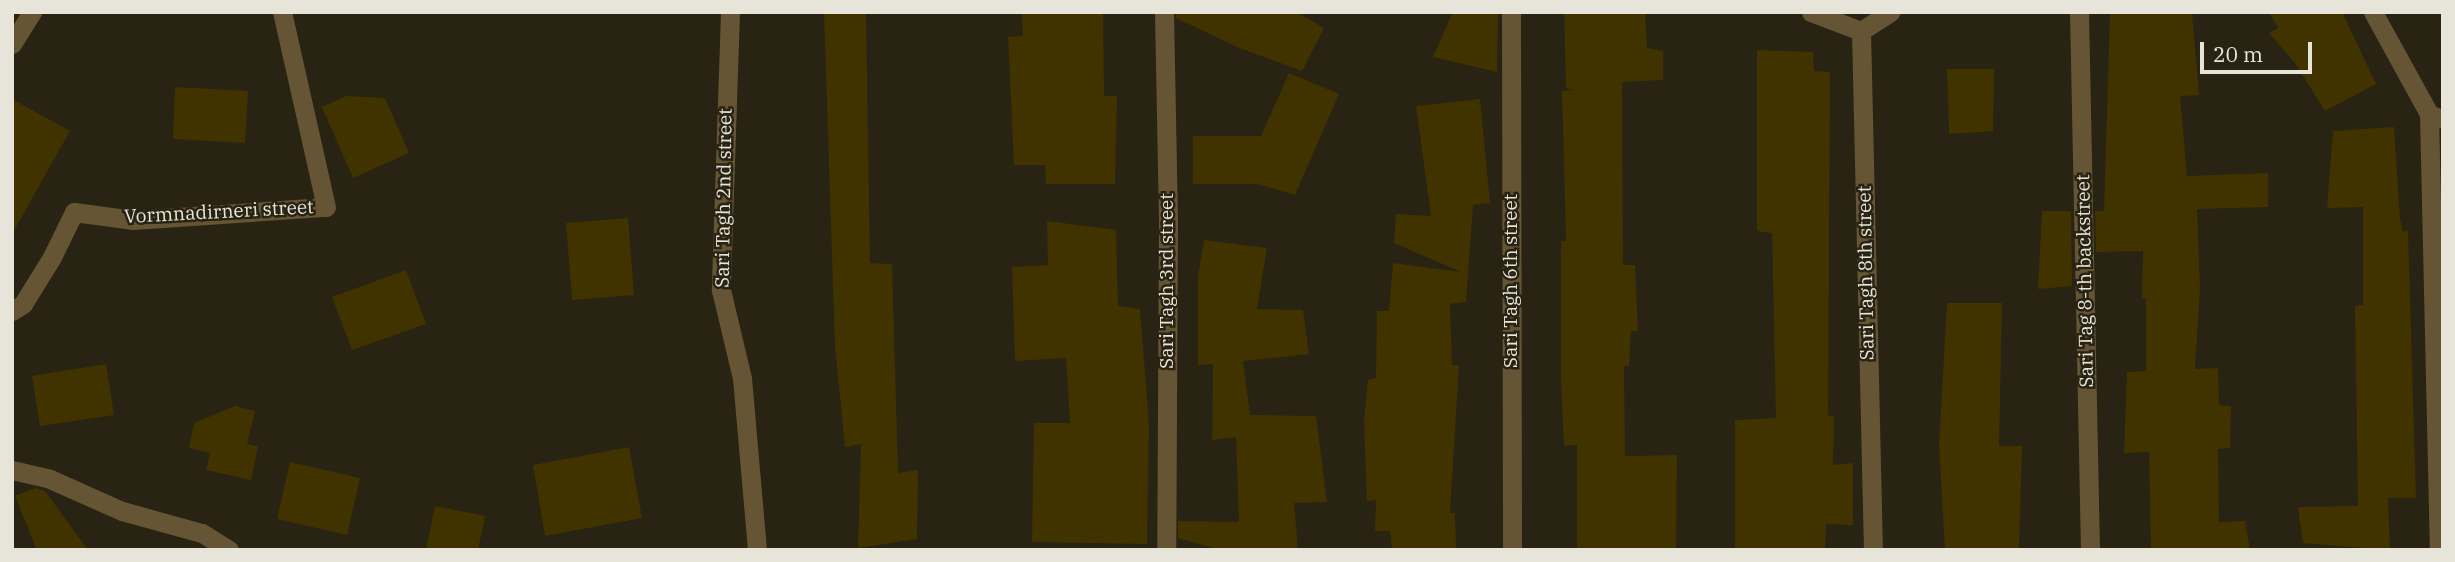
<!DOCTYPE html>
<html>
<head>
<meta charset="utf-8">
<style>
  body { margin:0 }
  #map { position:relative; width:2455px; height:562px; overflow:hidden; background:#282312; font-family:"IBM Plex Serif",serif }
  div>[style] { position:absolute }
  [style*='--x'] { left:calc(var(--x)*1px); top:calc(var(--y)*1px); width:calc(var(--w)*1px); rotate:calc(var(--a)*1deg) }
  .building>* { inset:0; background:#403300 }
  .minor>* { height:19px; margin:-9.5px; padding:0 9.5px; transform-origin:9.5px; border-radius:9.5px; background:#655535 }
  span { translate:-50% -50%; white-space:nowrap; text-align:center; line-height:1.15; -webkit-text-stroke:5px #282312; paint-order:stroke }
  .street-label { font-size:19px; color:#e7e4d9 }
  .frame { position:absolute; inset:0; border:14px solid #e7e4d9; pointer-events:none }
  .scale { position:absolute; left:2200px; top:42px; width:112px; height:32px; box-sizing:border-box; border:4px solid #e7e4d9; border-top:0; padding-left:9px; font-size:21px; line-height:24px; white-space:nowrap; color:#e7e4d9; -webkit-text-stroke:5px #282312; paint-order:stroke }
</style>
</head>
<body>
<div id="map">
  <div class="building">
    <i style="clip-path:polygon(824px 12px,866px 12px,870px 263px,892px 264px,898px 473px,918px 470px,917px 539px,858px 548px,861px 444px,845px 447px,835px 347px)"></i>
    <i style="clip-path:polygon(1022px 12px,1103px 12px,1104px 96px,1117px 96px,1115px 184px,1046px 184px,1045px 165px,1014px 165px,1008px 37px,1023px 36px)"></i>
    <i style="clip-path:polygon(1176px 12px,1296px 12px,1324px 28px,1302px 71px,1237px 47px,1176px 18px)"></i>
    <i style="clip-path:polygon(1453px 12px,1498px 12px,1497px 72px,1433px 57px)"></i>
    <i style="clip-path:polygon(1564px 12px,1645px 12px,1647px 48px,1663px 51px,1663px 80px,1622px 82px,1623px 265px,1635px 265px,1638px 331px,1631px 331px,1629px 366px,1624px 366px,1625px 456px,1677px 455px,1676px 550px,1577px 550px,1577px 445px,1564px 446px,1561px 379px,1561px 241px,1566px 241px,1562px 91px,1574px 90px,1566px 88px)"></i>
    <i style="clip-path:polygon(2110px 12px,2192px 12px,2199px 95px,2180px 96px,2187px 176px,2268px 173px,2268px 207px,2197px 209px,2200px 288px,2195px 369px,2218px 368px,2219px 405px,2231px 406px,2230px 448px,2218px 449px,2219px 522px,2245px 521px,2250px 550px,2151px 550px,2149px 452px,2124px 453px,2127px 372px,2146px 371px,2146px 298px,2142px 299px,2143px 251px,2096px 252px,2095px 211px,2104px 211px)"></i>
    <i style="clip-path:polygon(2269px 12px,2342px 12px,2376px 84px,2325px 111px,2295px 63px,2269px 33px,2278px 28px)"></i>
    <i style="clip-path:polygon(1757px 50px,1813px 52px,1814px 71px,1830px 72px,1828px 416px,1834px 416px,1833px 465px,1853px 463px,1853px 525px,1826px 524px,1825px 550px,1735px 550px,1735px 420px,1776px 418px,1772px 233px,1757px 231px)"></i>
    <i style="clip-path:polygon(1947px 69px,1994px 69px,1993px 131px,1949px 134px)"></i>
    <i style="clip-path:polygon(1289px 73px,1339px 94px,1295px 195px,1257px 184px,1193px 184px,1193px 136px,1261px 136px)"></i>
    <i style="clip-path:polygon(175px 87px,248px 91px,245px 143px,173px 139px)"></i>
    <i style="clip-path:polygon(346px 96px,385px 98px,409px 153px,353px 178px,322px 107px)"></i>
    <i style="clip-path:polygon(12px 99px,70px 131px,12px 234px)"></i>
    <i style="clip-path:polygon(1480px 99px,1490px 203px,1473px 205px,1466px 302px,1450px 304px,1452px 365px,1459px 365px,1450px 513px,1455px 513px,1456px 550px,1392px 550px,1390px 531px,1375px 531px,1376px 500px,1367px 501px,1364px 421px,1368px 380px,1376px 378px,1377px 311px,1389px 311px,1393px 263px,1461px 272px,1394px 243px,1396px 214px,1431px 216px,1416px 106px)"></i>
    <i style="clip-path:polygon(2394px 127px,2400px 219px,2403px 232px,2408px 230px,2416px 498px,2388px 498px,2390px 550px,2303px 543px,2298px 507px,2358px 506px,2355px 306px,2363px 305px,2363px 207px,2327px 208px,2333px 131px)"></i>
    <i style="clip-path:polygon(2042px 211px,2071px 211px,2072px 286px,2038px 289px)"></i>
    <i style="clip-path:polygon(628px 218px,634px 295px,572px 300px,566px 223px)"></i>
    <i style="clip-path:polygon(1047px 221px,1116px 230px,1118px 306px,1140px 309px,1149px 424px,1147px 544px,1032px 542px,1034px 423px,1070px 423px,1066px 358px,1015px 361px,1012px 267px,1048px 265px)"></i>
    <i style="clip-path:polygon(1204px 240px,1267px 248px,1257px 309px,1303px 310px,1309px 354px,1243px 361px,1250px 415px,1316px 416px,1327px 502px,1294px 503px,1298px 550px,1221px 550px,1178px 538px,1178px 521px,1239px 522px,1236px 437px,1212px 440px,1213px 364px,1198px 365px,1198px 276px)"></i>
    <i style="clip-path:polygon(406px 270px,426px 324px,352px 350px,332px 297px)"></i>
    <i style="clip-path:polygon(1947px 303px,2002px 303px,1999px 446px,2022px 446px,2019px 550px,1945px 550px,1939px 446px)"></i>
    <i style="clip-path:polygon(106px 364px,114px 415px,40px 426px,32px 376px)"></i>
    <i style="clip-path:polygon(235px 406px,255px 411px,247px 444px,258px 446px,251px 480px,206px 470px,210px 453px,189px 448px,194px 423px)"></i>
    <i style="clip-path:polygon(629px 447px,642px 518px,545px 536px,533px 465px)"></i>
    <i style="clip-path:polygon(290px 462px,360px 478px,347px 535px,277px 519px)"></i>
    <i style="clip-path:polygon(35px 488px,45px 491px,88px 550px,37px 550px,15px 496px)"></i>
    <i style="clip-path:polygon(435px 506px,485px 516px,478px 550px,426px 550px)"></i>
  </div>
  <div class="minor">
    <i style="--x:730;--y:12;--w:278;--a:91.9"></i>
    <i style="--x:721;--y:290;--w:90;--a:76.6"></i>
    <i style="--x:742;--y:378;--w:173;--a:85"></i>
    <i style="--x:1164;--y:12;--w:206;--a:88.9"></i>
    <i style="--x:1168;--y:218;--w:332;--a:90.3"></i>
    <i style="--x:1511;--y:12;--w:538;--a:89.89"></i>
    <i style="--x:1811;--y:12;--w:53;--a:20.8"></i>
    <i style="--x:2079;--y:12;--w:538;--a:88.83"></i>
    <i style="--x:2373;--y:12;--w:116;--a:61.2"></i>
    <i style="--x:2429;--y:114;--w:11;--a:22"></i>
    <i style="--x:1861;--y:31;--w:519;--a:88.68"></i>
    <i style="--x:1861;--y:31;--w:35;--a:-33"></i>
    <i style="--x:12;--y:44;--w:38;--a:-58"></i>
    <i style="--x:2429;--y:114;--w:436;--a:88.7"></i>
    <i style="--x:12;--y:311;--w:13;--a:-32"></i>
    <i style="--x:23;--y:304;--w:55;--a:-58.3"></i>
    <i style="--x:52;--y:257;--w:50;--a:-63.9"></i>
    <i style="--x:74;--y:212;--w:60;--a:7.7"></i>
    <i style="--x:133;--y:220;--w:193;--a:-3.9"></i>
    <i style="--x:326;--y:207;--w:200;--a:-102.7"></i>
    <i style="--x:12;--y:470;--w:39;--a:13"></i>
    <i style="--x:50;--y:479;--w:79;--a:24"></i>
    <i style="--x:122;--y:511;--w:83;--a:15.4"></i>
    <i style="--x:202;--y:533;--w:32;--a:32"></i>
  </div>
  <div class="street-label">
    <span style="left:724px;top:198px;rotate:-89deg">Sari Tagh 2nd street</span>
    <span style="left:219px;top:212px;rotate:-3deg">Vormnadirneri street</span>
    <span style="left:1866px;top:273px;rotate:-91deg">Sari Tagh 8th street</span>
    <span style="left:1167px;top:281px;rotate:-90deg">Sari Tagh 3rd street</span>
    <span style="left:1511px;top:281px;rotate:-90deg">Sari Tagh 6th street</span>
    <span style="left:2085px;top:281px;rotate:-91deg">Sari Tag 8-th backstreet</span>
  </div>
  <div class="frame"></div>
  <div class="scale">20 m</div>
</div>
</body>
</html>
